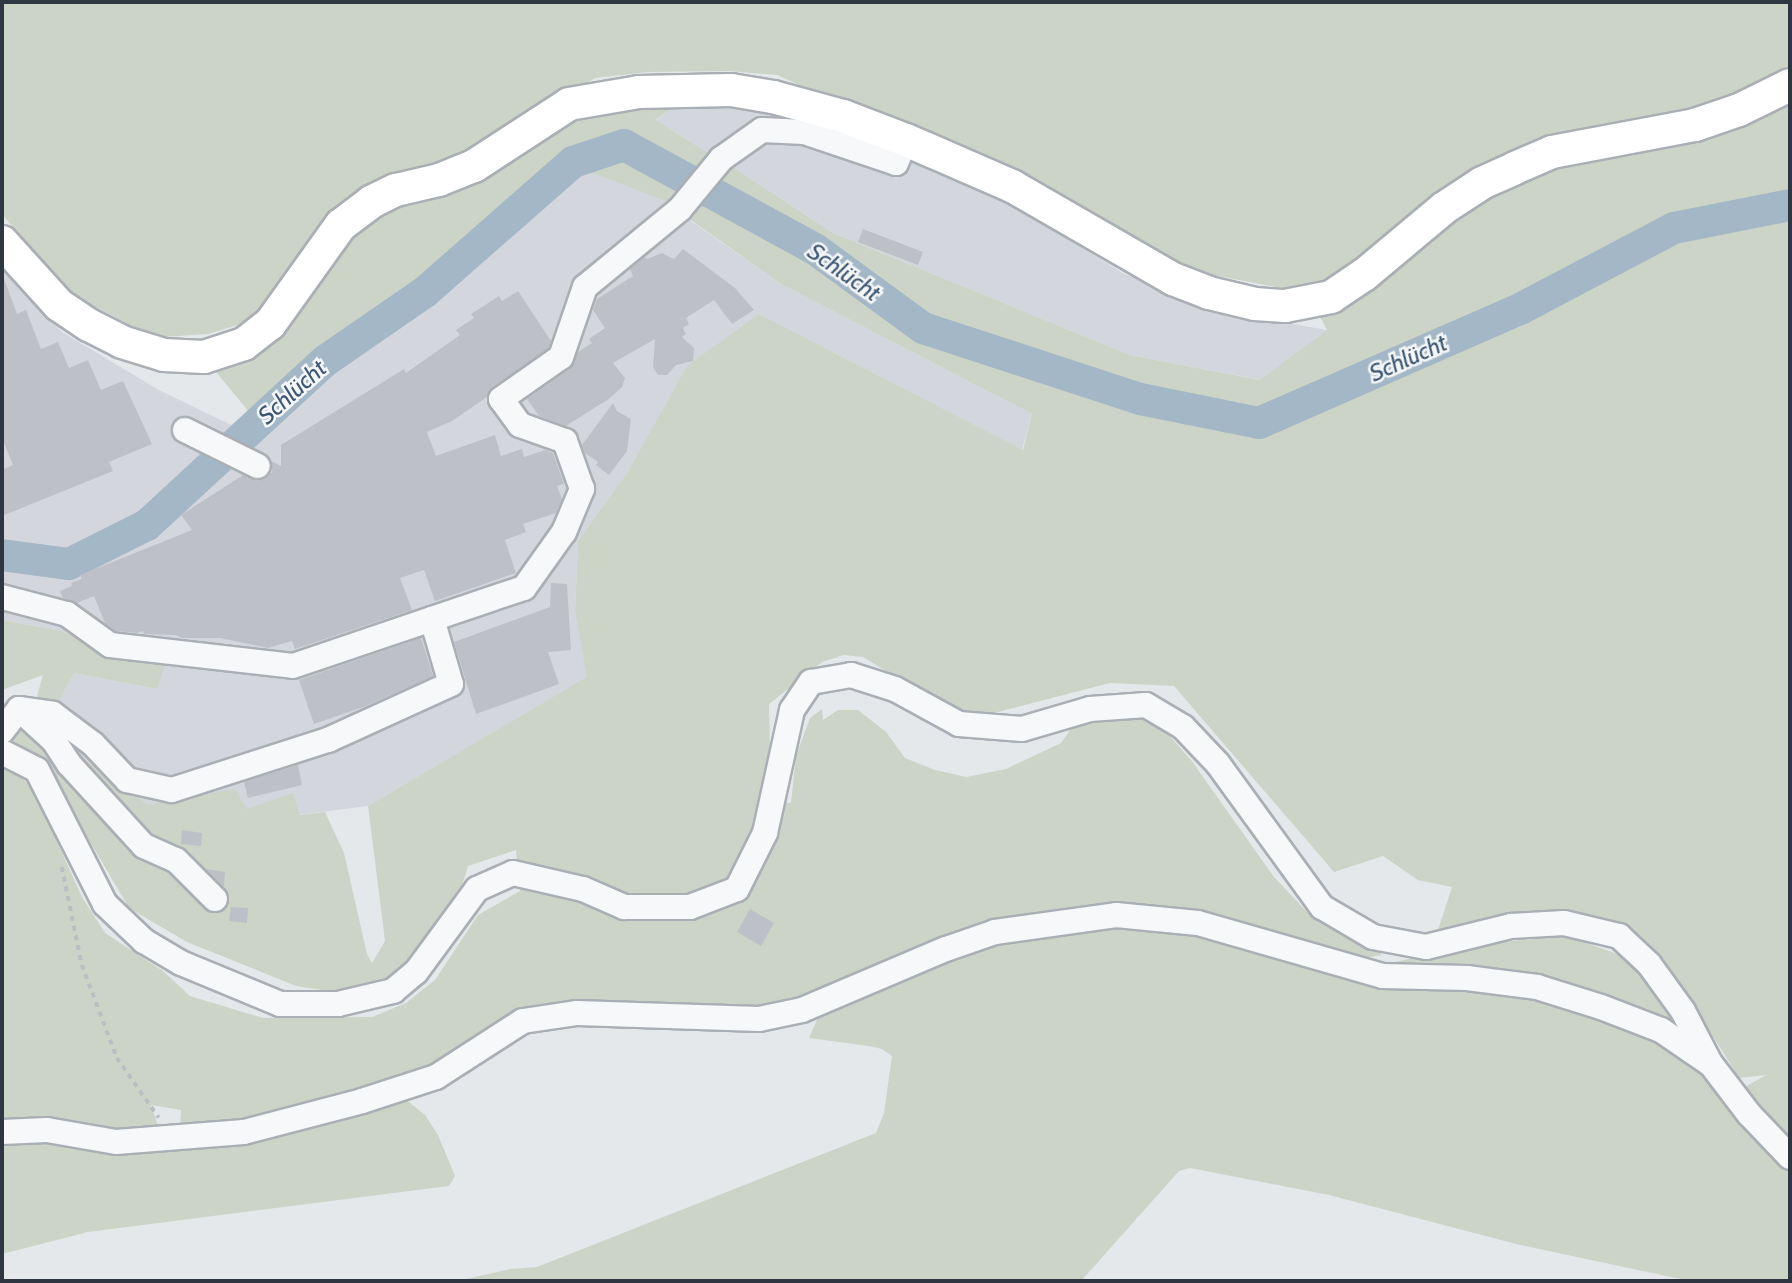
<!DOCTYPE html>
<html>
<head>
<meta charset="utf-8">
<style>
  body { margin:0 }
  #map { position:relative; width:1792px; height:1283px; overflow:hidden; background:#e5e8eb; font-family:Cabin,sans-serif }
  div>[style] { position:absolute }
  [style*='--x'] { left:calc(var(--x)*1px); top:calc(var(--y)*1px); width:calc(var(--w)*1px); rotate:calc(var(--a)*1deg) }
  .built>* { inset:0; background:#d3d7dd }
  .green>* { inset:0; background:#cbd4c7 }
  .river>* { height:32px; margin:-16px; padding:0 16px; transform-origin:16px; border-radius:16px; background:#a4b7c7 }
  .building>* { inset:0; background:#bdc1c7 }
  .path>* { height:3.5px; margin-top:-1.75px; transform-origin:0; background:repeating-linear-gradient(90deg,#bbbec3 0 5px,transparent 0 10px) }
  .roads { filter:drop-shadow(2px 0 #aaafb5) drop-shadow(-2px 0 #aaafb5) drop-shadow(0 2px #aaafb5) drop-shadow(0 -2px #aaafb5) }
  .minor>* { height:24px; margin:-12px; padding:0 12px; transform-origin:12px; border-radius:12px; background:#f7f8fa }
  .major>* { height:32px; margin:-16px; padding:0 16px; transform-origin:16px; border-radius:16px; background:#fff }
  span { translate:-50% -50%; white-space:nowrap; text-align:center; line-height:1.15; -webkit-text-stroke:5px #f4f6f8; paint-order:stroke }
  .water-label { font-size:24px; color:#3c5771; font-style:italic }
  .frame { position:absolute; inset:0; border:4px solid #2e3642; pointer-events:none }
</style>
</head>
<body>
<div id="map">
  <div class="built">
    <i style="clip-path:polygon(676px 106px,746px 109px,816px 125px,969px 182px,1035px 218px,1124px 274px,1224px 312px,1327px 330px,1261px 380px,1130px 355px,833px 233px,728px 164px,688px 219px,781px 284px,1032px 414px,1022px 450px,759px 314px,629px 470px,578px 541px,575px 612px,588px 677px,368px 806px,115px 838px,39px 738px,74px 673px,157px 689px,118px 649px,61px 631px,2px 620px,2px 270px,62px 332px,159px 390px,256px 437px,585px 170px)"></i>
  </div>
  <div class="green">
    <i style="clip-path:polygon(2px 2px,1790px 2px,1790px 1142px,1755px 1104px,1745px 1087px,1766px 1075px,1739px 1078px,1680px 983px,1657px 955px,1611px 923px,1436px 936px,1452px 887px,1418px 880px,1383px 856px,1334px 872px,1174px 686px,1110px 683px,998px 712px,955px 713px,863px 657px,844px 655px,822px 662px,769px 704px,771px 801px,791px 803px,796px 756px,810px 718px,822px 709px,823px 720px,838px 710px,858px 710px,886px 732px,905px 758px,935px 770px,966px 777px,1006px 769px,1061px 743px,1073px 726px,1142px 717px,1166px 732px,1191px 760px,1274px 877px,1307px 912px,1346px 937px,1382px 949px,1381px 955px,1360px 959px,1098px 911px,758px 1017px,539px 1007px,405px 1085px,245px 1128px,180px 1130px,181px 1110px,151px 1105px,159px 1130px,119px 1134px,2px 1125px,2px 768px,12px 770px,32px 787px,82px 897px,105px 933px,163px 971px,190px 996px,263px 1018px,372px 1017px,406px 1003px,435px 980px,478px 915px,520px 891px,516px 850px,468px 866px,457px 902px,406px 976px,354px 995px,296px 986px,187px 942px,129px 908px,55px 782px,13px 740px,31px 718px,43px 675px,2px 690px,2px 620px,61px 631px,118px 649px,168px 655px,157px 689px,74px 673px,39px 738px,63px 766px,84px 759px,148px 805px,235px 789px,247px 809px,293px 793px,300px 815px,325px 812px,344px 853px,367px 954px,372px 963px,385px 941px,368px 806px,587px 677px,575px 612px,578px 541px,629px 470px,687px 366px,759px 314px,1023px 450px,1032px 414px,781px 284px,688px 218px,728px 164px,833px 233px,1130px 355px,1260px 380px,1327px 330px,1308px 293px,1181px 269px,1047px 197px,777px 75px,729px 71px,648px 72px,595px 78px,488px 145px,392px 176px,263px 311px,241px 324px,208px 334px,162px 337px,130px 325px,68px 292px,2px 214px)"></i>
    <i style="clip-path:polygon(591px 105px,676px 106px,655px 120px,711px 155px,674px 204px,585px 170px,409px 315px,258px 423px,212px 367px,303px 302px,367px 222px,399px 202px)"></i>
    <i style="clip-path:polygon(1134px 924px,1528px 993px,1656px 1036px,1703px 1072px,1745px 1127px,1767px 1151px,1790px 1169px,1790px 1281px,1690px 1281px,1520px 1245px,1329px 1195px,1190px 1168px,1179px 1171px,1081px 1281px,457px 1281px,511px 1269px,537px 1267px,876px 1133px,884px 1113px,892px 1056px,882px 1049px,869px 1046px,809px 1038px,820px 1013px,983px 946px)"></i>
    <i style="clip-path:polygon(1567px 936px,1620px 955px,1651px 979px,1694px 1043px,1632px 1011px,1371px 967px,1480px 944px)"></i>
    <i style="clip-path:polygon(404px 1098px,425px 1115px,438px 1135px,455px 1176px,449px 1186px,88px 1232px,2px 1254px,2px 1140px,31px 1137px,118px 1150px)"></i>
  </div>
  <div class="river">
    <i style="--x:2;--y:555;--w:68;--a:7.7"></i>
    <i style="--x:69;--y:564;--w:87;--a:-26.6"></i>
    <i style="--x:147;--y:525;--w:242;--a:-42.7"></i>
    <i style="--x:325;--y:361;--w:121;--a:-34.6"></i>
    <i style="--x:425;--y:292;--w:197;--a:-41.3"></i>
    <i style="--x:573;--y:162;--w:54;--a:-18.4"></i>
    <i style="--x:624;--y:145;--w:217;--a:28.6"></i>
    <i style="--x:815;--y:249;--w:134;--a:36.2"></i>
    <i style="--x:923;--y:328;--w:228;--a:18.1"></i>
    <i style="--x:1140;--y:399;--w:121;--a:11.4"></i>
    <i style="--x:1259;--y:423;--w:287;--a:-23.6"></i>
    <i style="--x:1522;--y:308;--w:172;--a:-27.8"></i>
    <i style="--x:1674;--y:228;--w:118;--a:-11.2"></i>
  </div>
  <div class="building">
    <i style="clip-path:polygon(863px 229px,923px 252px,918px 265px,858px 242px)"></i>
    <i style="clip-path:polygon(683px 249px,735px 288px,754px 310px,732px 324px,714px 300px,686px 318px,689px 324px,683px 328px,686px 334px,682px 337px,694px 348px,693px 361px,676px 365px,667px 375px,658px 375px,653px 367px,655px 339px,613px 363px,625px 378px,622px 387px,610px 398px,566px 426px,539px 416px,527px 399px,570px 369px,578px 352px,592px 343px,589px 339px,605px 328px,593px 310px,597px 299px,633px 276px,630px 269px,645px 257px,647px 259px,662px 253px,674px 259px)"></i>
    <i style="clip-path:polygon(3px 276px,17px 314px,26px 310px,41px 349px,58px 342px,69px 368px,88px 360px,101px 390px,123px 381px,152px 444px,109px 462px,113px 471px,2px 516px,2px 470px,13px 465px,2px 438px)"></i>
    <i style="clip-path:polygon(518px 291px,551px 341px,549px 348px,492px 387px,487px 397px,452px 421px,427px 432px,436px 456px,495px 435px,501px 456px,522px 449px,524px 457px,545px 450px,553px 453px,564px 484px,557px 486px,562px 499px,556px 513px,523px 524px,526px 532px,505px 540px,516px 573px,435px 601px,424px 570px,400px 578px,412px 610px,295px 649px,292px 641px,268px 648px,220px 638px,182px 638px,176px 635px,144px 634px,143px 631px,137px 633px,116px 631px,105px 623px,94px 596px,77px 603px,63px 598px,60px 591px,72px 586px,71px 583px,82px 579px,80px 575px,192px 530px,181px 515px,243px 475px,258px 481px,267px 478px,272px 472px,271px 461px,281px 466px,281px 445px,404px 369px,406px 373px,460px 335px,456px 330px,474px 318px,471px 314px,499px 296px,502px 301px)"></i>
    <i style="clip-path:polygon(613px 403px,617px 411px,631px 419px,627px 451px,609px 475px,596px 465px,598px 462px,585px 453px,582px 445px)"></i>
    <i style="clip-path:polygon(551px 583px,567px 584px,571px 650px,548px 652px,559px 684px,476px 714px,454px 642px,550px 607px)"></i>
    <i style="clip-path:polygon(421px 638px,433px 676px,366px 706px,314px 724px,299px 680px)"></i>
    <i style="clip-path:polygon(298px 765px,302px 785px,248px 798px,244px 782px)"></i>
    <i style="clip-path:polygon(182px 830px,202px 833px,201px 846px,181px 844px)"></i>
    <i style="clip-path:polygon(206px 869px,225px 872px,224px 886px,222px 885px)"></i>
    <i style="clip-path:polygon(231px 907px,248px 908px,247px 923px,229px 921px)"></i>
    <i style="clip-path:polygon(750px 909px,774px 923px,761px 946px,737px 932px)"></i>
  </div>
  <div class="path">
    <i style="--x:62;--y:867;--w:100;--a:78.5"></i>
    <i style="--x:82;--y:965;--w:99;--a:69.4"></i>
    <i style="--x:117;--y:1058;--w:73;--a:55"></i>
  </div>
  <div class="roads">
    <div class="minor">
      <i style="--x:185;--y:430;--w:81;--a:26.3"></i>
      <i style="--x:2;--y:597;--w:67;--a:14.7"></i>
      <i style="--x:67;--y:614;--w:53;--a:35.8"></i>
      <i style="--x:110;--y:645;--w:184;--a:6.5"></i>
      <i style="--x:293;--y:666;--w:244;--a:-18.7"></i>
      <i style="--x:524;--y:588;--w:69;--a:-54.5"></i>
      <i style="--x:564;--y:532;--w:47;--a:-67.3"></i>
      <i style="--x:582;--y:489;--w:51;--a:-109.5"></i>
      <i style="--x:565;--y:441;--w:48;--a:-160.4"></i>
      <i style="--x:520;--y:425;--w:32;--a:-126"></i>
      <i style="--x:501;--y:399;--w:73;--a:-35"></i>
      <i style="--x:561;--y:357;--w:74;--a:-71.1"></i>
      <i style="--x:585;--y:287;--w:123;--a:-39.4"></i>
      <i style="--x:680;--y:209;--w:65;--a:-50.6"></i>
      <i style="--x:721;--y:159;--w:50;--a:-35.3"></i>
      <i style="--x:762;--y:130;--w:42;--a:2.7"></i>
      <i style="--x:804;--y:132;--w:97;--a:18.6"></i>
      <i style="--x:896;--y:163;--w:25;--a:-67"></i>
      <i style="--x:19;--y:709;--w:47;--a:42.4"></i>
      <i style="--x:54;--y:741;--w:27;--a:57"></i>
      <i style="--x:69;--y:764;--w:111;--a:47.6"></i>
      <i style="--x:144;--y:846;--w:35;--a:24"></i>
      <i style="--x:176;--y:860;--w:55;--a:45"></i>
      <i style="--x:2;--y:731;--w:28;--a:-52"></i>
      <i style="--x:19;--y:709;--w:34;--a:8"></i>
      <i style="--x:53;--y:714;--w:50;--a:36.9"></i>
      <i style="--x:93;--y:744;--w:50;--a:46.6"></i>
      <i style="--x:127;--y:780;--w:46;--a:12.5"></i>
      <i style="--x:172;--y:790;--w:164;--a:-17.8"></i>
      <i style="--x:328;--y:740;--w:135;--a:-24.5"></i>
      <i style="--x:451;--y:684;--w:68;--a:-106.3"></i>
      <i style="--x:2;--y:752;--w:39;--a:27"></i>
      <i style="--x:37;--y:770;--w:150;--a:63.1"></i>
      <i style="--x:105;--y:904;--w:54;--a:43.5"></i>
      <i style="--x:144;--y:941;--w:43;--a:30.7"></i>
      <i style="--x:181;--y:963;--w:107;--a:22.5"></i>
      <i style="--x:280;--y:1004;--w:58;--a:0"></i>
      <i style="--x:338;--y:1004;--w:57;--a:-13.3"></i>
      <i style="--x:393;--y:991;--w:30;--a:-40"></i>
      <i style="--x:416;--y:972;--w:103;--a:-53.7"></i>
      <i style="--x:477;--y:889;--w:39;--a:-24"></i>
      <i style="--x:513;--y:873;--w:72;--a:12.9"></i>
      <i style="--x:583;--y:889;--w:45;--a:23.7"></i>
      <i style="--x:624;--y:907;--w:66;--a:0"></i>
      <i style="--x:690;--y:907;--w:50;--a:-21"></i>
      <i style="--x:737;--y:889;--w:63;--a:-63.4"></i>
      <i style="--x:765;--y:833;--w:126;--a:-77.6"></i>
      <i style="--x:792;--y:710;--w:34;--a:-56"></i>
      <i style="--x:811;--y:682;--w:41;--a:-9.9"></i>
      <i style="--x:851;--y:675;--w:46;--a:17.7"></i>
      <i style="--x:895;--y:689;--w:73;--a:28.7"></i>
      <i style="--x:959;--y:724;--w:63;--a:4.5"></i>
      <i style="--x:1022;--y:729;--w:71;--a:-16.4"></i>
      <i style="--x:1090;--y:709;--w:56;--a:-4.1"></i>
      <i style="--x:1146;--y:705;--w:43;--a:30.7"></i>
      <i style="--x:1183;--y:727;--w:51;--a:46.6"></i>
      <i style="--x:1218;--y:764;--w:177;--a:54"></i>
      <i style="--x:1322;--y:907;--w:59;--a:30.5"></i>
      <i style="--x:1373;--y:937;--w:54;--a:10.7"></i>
      <i style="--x:1426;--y:947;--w:88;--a:-13.9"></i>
      <i style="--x:1511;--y:926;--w:53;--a:-3.2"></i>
      <i style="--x:1564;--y:923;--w:57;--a:13.3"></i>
      <i style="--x:1619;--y:936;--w:41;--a:43"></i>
      <i style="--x:1649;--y:964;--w:58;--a:54.1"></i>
      <i style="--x:1683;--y:1011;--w:59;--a:62.6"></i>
      <i style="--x:1710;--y:1063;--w:64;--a:52.6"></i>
      <i style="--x:1749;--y:1114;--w:59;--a:46.4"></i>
      <i style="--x:2;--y:1132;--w:45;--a:-2.5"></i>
      <i style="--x:47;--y:1130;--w:70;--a:9.9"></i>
      <i style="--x:116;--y:1142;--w:128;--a:-4.5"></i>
      <i style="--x:244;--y:1132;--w:122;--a:-14.7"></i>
      <i style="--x:362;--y:1101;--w:78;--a:-18"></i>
      <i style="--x:436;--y:1077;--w:103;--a:-32.8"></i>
      <i style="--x:523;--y:1021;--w:55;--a:-8.4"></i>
      <i style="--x:577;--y:1013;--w:182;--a:1.9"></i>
      <i style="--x:759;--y:1019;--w:44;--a:-11.8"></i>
      <i style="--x:802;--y:1010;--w:156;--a:-23"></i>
      <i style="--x:946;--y:949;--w:52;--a:-19.1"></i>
      <i style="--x:995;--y:932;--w:122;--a:-8"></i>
      <i style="--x:1116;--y:915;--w:82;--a:5.6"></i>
      <i style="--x:1198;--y:923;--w:192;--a:16"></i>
      <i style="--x:1383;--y:976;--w:84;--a:1.4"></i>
      <i style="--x:1467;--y:978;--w:71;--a:7.3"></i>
      <i style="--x:1537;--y:987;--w:67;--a:17.4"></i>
      <i style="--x:1601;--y:1007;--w:64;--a:21"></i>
      <i style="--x:1661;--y:1030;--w:58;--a:34.5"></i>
    </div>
    <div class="major">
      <i style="--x:2;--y:242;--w:85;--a:47.9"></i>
      <i style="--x:59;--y:305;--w:36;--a:34"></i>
      <i style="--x:89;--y:325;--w:37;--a:27"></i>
      <i style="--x:122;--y:342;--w:44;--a:17.2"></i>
      <i style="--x:164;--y:355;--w:40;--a:2.9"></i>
      <i style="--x:204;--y:357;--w:42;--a:-18"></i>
      <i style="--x:244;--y:344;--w:33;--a:-38"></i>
      <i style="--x:270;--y:324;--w:122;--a:-54.4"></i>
      <i style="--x:341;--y:225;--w:38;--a:-37"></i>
      <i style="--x:371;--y:202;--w:28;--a:-26"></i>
      <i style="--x:396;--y:190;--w:44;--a:-13.1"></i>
      <i style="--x:439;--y:180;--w:38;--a:-22"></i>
      <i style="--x:474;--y:166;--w:113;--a:-33.1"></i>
      <i style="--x:569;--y:104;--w:71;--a:-9.7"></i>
      <i style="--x:639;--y:92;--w:92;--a:-1.2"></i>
      <i style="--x:731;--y:90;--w:43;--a:9.5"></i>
      <i style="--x:773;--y:97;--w:73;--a:15.2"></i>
      <i style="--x:843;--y:116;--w:67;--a:20.9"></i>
      <i style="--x:906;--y:140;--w:116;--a:23.5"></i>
      <i style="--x:1012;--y:186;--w:186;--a:30"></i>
      <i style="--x:1173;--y:279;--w:39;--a:21"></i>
      <i style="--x:1209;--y:293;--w:47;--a:13.4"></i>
      <i style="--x:1255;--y:304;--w:30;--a:4"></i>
      <i style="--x:1285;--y:306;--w:47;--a:-11.1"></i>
      <i style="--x:1331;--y:297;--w:40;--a:-34"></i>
      <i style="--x:1364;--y:275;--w:104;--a:-39.9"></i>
      <i style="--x:1444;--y:208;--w:45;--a:-33.3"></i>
      <i style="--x:1482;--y:183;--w:36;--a:-24"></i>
      <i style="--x:1515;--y:168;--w:40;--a:-23.4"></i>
      <i style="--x:1552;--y:152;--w:146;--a:-10.7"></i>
      <i style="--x:1695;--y:125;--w:46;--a:-18.8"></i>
      <i style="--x:1739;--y:110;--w:57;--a:-26.1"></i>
    </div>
  </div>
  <div class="water-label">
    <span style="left:844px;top:272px;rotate:35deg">Schlücht</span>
    <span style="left:1408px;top:358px;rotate:-24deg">Schlücht</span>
    <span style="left:292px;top:392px;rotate:-42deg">Schlücht</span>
  </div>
  <div class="frame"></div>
</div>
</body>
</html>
